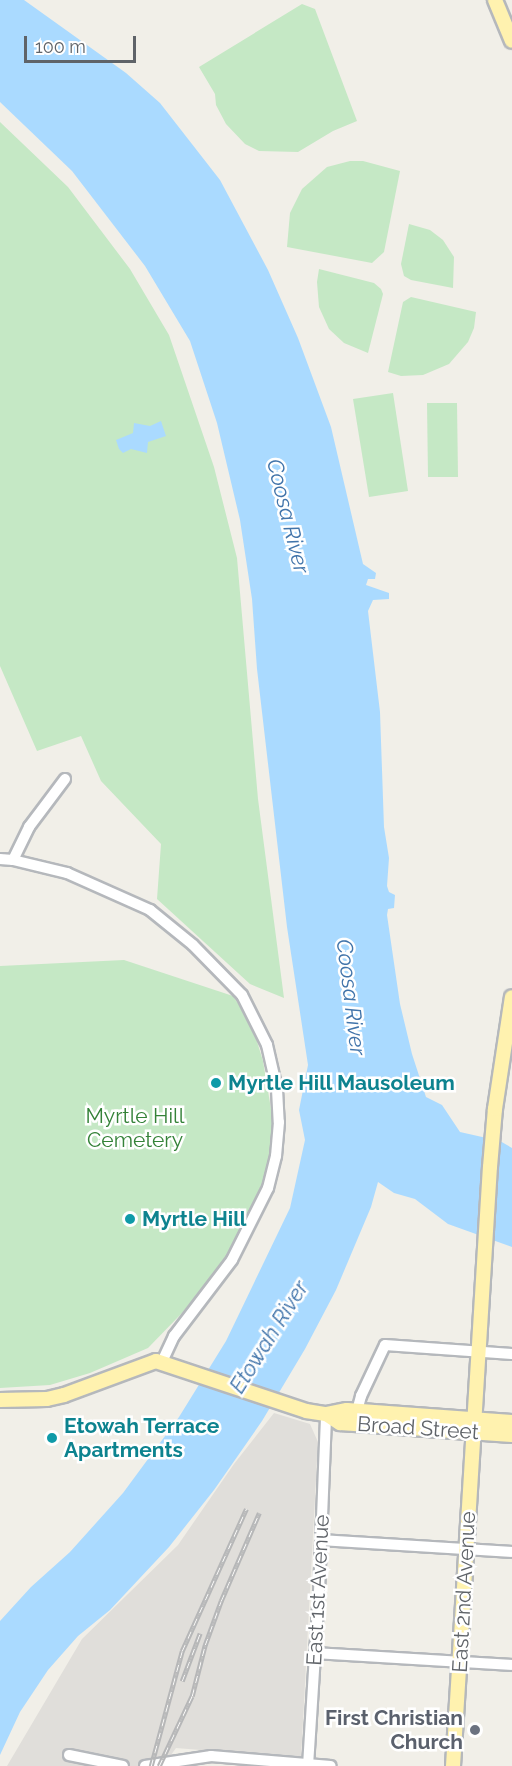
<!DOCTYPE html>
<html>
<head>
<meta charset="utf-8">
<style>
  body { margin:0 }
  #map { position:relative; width:512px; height:1766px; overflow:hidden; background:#f1efe8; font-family:Raleway,sans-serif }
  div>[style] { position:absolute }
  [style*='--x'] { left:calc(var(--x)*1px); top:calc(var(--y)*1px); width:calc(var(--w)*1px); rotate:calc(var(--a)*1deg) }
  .industrial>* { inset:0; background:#e0deda }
  .green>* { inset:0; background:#c5e8c5 }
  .water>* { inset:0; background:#aadaff }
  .roads { filter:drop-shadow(2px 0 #b5b8bc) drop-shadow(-2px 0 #b5b8bc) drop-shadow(0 2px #b5b8bc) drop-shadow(0 -2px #b5b8bc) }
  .minor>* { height:10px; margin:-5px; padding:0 5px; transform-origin:5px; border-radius:5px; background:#fff }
  .major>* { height:14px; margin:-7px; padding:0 7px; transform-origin:7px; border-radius:7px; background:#fff2af }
  .rail>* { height:4.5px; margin-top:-2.25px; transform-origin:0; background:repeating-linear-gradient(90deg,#fff 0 7px,#b6b7b8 0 14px); box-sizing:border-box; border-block:2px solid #b6b7b8 }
  .dots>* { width:16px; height:16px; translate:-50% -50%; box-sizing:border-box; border:3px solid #fff; border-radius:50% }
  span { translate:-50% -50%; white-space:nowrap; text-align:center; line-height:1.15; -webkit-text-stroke:5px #fff; paint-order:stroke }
  .culture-label { font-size:21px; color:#0d838f; font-weight:700 }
  .left { translate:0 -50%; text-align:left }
  .park-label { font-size:21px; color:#348238 }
  .street-label { font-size:21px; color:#5f6368 }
  .worship-label { font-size:21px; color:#5b616d; font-weight:700 }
  .right { translate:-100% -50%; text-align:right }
  .water-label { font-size:22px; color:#4174aa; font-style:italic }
  .scale { position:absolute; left:24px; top:36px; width:112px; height:27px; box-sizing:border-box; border:3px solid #5f6368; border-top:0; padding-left:8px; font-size:18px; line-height:21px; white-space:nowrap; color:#5f6368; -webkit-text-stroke:4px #fff; paint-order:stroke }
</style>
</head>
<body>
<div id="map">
  <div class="industrial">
    <i style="clip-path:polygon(274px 1413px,310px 1424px,318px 1442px,301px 1758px,176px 1748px,163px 1766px,7px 1766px,82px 1639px,178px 1545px,234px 1464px)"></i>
  </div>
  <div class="green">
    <i style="clip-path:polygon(302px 4px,315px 9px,357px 121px,333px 131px,298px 152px,259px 151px,245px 144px,226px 124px,216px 105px,215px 94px,199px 67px)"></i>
    <i style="clip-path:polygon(0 122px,68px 187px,130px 269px,169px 335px,214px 467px,237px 558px,258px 799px,284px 998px,250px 984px,157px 899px,161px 844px,101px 781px,81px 736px,37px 751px,0 666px)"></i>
    <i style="clip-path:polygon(350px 161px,363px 161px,400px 171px,384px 252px,372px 263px,287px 247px,290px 213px,302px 189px,327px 167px)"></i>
    <i style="clip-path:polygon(409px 224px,430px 230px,443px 240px,454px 257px,453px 288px,411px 280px,404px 276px,401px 264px)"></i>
    <i style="clip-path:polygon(319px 269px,374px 283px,381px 289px,383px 294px,368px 353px,344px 343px,329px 329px,319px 307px,317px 282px)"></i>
    <i style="clip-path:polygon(411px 297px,476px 312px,474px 328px,468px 342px,449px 364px,423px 375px,401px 376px,388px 372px,403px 302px)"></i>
    <i style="clip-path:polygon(393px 393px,408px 491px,369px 497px,353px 399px)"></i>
    <i style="clip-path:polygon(427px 403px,457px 403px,458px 477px,428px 477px)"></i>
    <i style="clip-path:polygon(124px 960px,233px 996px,251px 1022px,263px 1061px,272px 1115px,273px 1141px,267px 1171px,234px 1250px,182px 1313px,148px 1348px,90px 1373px,50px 1385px,0 1388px,0 966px)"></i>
  </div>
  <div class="water">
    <i style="clip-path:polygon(0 0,24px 0,126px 73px,160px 103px,220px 180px,268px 270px,298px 338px,331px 427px,363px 564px,376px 573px,375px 579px,368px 579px,366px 585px,389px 593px,389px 599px,373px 600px,368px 611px,380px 712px,384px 827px,389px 858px,387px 886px,389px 892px,395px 895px,394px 908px,388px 909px,387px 915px,400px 1004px,412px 1054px,426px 1097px,442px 1105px,460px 1132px,500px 1141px,512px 1148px,512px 1247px,448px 1224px,415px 1199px,394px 1193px,378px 1182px,371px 1207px,336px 1290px,305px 1349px,262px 1421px,214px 1490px,169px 1547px,110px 1610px,78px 1636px,48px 1670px,20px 1712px,0 1755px,0 1621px,31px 1587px,70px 1552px,123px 1493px,179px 1417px,226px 1341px,290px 1208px,305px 1140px,299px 1110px,308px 1065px,287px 927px,257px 669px,252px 599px,240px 520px,217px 423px,190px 341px,145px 266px,72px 171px,0 102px)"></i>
    <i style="clip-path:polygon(161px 421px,166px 436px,148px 442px,147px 453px,131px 449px,123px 453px,119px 449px,116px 440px,133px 433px,134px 423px,150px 426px)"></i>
  </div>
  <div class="roads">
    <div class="minor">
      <i style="--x:0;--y:859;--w:13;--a:4"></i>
      <i style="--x:13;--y:860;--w:56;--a:13.5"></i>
      <i style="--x:67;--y:873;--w:91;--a:24"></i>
      <i style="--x:150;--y:910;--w:55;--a:39.1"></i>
      <i style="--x:193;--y:945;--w:70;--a:45.6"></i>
      <i style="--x:242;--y:995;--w:56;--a:63.4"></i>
      <i style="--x:267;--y:1045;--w:45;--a:77.2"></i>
      <i style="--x:277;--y:1089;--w:33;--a:87"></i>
      <i style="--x:279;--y:1122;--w:34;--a:95"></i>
      <i style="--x:276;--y:1156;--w:33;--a:104"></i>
      <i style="--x:268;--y:1188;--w:80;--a:116.6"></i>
      <i style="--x:232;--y:1260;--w:96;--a:127.3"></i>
      <i style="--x:174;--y:1336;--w:29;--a:115"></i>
      <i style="--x:13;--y:860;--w:37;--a:-64"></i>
      <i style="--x:29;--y:827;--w:60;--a:-53.1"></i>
      <i style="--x:357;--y:1411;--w:16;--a:-75"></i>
      <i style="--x:361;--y:1396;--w:56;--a:-64.8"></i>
      <i style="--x:385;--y:1345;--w:127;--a:4.1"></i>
      <i style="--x:321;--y:1540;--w:191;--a:3.6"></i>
      <i style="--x:315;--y:1653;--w:197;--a:3.5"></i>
      <i style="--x:69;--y:1755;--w:55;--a:11.5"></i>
      <i style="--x:145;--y:1766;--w:67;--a:-8.6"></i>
      <i style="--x:211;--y:1756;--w:120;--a:4.8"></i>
      <i style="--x:308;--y:1766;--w:174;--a:-86.4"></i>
      <i style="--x:319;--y:1592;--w:178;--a:-87.7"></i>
    </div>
    <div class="major">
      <i style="--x:495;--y:0;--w:44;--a:67.5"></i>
      <i style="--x:0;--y:1400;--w:47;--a:-1.2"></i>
      <i style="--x:47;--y:1399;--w:17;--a:-13"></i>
      <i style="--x:64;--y:1395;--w:98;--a:-20.3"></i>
      <i style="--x:156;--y:1361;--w:158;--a:18.4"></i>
      <i style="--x:306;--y:1411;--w:20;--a:9"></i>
      <i style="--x:326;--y:1414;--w:17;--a:33"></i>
      <i style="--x:340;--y:1423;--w:172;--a:4"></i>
      <i style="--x:326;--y:1414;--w:21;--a:-11"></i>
      <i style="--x:347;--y:1410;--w:165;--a:4.2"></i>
      <i style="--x:453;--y:1766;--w:600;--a:-86.47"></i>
      <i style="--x:490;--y:1167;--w:58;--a:-85.1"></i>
      <i style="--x:495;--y:1109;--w:113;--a:-81.4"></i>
    </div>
  </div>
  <div class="rail">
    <i style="--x:182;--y:1681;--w:51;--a:-69.4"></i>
    <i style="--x:151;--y:1766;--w:119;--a:-74.9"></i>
    <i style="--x:182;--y:1651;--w:156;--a:-65.7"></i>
    <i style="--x:159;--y:1766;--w:77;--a:-64.8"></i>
    <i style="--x:192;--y:1696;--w:53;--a:-75.7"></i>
    <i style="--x:205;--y:1645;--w:47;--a:-70"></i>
    <i style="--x:221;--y:1601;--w:96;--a:-66.6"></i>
  </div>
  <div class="dots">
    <i style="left:216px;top:1083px;background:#0f9aa8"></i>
    <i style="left:130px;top:1219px;background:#0f9aa8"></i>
    <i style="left:52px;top:1438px;background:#0f9aa8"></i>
    <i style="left:475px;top:1730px;background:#6b7280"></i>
  </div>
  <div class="culture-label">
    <span class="left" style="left:228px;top:1083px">Myrtle Hill Mausoleum</span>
    <span class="left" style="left:142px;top:1219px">Myrtle Hill</span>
    <span class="left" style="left:64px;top:1438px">Etowah Terrace<br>Apartments</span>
  </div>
  <div class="park-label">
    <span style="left:135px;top:1128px">Myrtle Hill<br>Cemetery</span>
  </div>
  <div class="street-label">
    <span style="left:418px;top:1428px;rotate:4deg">Broad Street</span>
    <span style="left:318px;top:1590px;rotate:-87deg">East 1st Avenue</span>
    <span style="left:464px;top:1592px;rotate:-87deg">East 2nd Avenue</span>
  </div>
  <div class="worship-label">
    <span class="right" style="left:463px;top:1730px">First Christian<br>Church</span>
  </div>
  <div class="water-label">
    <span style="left:288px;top:516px;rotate:76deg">Coosa River</span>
    <span style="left:351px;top:997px;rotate:83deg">Coosa River</span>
    <span style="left:269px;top:1337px;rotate:-58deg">Etowah River</span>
  </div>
  <div class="scale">100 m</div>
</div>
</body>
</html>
